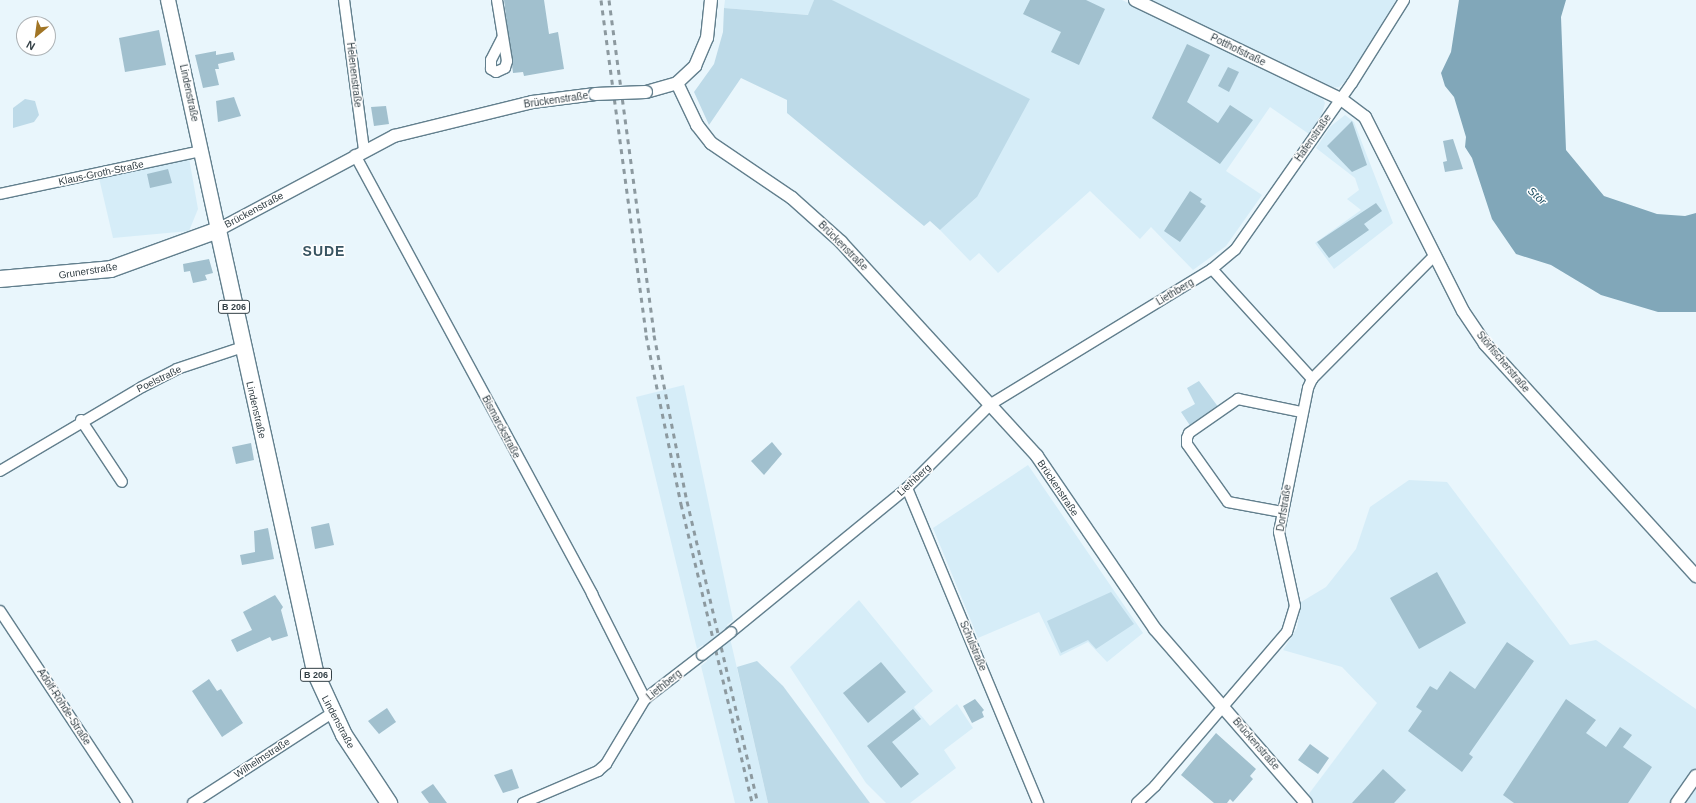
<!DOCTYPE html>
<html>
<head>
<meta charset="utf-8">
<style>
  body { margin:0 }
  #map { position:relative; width:1696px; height:803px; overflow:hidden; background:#e9f6fc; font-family:Arial,sans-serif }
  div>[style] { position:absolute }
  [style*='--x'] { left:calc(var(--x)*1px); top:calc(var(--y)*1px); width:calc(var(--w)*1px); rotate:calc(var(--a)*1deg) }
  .built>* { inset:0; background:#d6edf8 }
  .green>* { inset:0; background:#bddae8 }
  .water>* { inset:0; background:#81a7b9 }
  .building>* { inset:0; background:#a1c0ce }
  .roads { filter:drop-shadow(1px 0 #627f8d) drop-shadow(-1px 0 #627f8d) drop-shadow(0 1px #627f8d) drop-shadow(0 -1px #627f8d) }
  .minor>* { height:10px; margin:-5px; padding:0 5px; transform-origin:5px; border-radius:5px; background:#fff }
  .tertiary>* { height:12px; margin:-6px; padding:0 6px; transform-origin:6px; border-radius:6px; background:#fff }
  .secondary>* { height:14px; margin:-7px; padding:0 7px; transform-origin:7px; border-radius:7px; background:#fff }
  .primary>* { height:16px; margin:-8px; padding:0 8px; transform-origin:8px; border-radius:8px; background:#fff }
  .rail>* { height:3px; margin-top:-1.5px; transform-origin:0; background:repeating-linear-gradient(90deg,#8c999f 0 5px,transparent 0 10px) }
  .bridges { filter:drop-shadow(1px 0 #627f8d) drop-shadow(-1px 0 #627f8d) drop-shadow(0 1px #627f8d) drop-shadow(0 -1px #627f8d) }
  .minor-bridge>* { height:10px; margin:-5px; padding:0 5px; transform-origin:5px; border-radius:5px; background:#fff }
  .tertiary-bridge>* { height:12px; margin:-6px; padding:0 6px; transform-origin:6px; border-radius:6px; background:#fff }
  span { translate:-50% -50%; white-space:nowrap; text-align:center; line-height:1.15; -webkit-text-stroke:3px #fff; paint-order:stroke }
  .shield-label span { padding:1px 3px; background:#fff; border:1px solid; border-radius:3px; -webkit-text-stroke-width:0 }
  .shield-label { font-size:9px; color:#323f45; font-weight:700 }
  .street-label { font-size:10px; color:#323f45 }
  .water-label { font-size:11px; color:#15495d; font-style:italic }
  .district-label { font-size:14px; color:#385461; font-weight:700; letter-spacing:1px }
  .north { position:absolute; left:16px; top:16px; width:40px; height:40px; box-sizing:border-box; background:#fff; border:1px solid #adb2b5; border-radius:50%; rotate:209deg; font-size:11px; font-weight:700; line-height:16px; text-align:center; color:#323f45 }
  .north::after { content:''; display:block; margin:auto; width:14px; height:18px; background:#a17525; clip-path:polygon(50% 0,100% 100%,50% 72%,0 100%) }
</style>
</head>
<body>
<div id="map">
  <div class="built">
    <i style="clip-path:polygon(725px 0,814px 0,809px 15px,724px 8px)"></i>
    <i style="clip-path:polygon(832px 0,1122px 0,1321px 95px,1325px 103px,1322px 114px,1309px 134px,1270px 107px,1226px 171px,1262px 195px,1226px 246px,1193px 270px,1151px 227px,1140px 239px,1090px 191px,998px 273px,979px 253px,970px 261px,940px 230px,977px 197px)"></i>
    <i style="clip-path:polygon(1145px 0,1396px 0,1350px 77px,1339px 87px,1330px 88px)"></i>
    <i style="clip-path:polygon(1345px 115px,1354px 122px,1393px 223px,1334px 269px,1315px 243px,1361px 210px,1347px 199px,1359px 190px,1355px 178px,1316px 148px,1331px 126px)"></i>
    <i style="clip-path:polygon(189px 158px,198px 209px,189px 231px,113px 238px,99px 178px)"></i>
    <i style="clip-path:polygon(684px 385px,733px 620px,727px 625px,768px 803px,735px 803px,701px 666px,707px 661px,703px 645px,697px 649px,636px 397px)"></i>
    <i style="clip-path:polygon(1028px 465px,1143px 633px,1107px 662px,1088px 642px,1060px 656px,1039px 612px,978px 638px,933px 528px)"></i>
    <i style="clip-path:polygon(1409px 480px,1447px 482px,1570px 645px,1596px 640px,1696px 709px,1696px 803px,1302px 803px,1377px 703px,1342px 667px,1283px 650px,1297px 628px,1301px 602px,1326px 587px,1356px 549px,1370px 507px)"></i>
    <i style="clip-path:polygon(859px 600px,933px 691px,914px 707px,930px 726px,957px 704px,973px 728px,944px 750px,956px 768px,910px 803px,886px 803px,866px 783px,790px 667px)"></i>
  </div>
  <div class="green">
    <i style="clip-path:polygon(814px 0,832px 0,1030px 99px,977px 197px,940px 230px,930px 221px,924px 226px,787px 113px,787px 100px,741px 78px,709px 125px,694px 92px,714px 64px,723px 32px,724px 8px,808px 15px)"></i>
    <i style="clip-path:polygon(25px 99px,35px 101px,39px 115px,34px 122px,13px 128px,13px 108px)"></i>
    <i style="clip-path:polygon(1199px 381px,1219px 408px,1191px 427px,1181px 412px,1195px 404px,1187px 388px)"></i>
    <i style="clip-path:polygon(1111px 592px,1134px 624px,1096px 649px,1088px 640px,1061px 653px,1047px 621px)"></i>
    <i style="clip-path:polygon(757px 661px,783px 686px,870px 803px,768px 803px,737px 667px)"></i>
  </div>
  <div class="water">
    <i style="clip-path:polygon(1459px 0,1566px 0,1561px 17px,1566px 150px,1604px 196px,1657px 214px,1685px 216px,1696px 213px,1696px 312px,1658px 312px,1601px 295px,1551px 265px,1516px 254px,1492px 219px,1472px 158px,1465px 147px,1466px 137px,1454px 97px,1445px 86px,1441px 73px,1451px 52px)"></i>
  </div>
  <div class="building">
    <i style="clip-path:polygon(504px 0,544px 0,549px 34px,558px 32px,564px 69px,524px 76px,523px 72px,513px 73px)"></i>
    <i style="clip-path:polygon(1030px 0,1086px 0,1105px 9px,1079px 65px,1051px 52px,1061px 32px,1023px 14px)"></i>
    <i style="clip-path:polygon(159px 30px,166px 65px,125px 72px,119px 38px)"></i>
    <i style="clip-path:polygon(1187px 44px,1210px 55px,1187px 102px,1218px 123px,1230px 105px,1253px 120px,1220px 164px,1152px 118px)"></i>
    <i style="clip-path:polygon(216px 51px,216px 55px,233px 52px,235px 60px,218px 64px,219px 69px,215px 69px,219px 85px,203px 88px,195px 55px)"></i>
    <i style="clip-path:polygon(1228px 67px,1239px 72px,1229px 92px,1218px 86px)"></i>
    <i style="clip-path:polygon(234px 97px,241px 116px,218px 122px,216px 101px)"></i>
    <i style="clip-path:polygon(386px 106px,389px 124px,374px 126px,371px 107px)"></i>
    <i style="clip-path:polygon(1352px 121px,1367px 165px,1352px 172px,1327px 146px)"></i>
    <i style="clip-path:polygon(1453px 139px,1463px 169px,1445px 172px,1443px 162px,1447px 161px,1443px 141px)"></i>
    <i style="clip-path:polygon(168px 169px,172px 183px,150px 188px,147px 174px)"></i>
    <i style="clip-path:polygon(1190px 191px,1202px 199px,1200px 202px,1206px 206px,1180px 242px,1164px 231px)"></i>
    <i style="clip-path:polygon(1376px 203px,1382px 211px,1364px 224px,1369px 230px,1329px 258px,1317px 242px)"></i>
    <i style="clip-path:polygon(209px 259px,213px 273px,205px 275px,207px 280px,193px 283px,190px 271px,184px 272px,183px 264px)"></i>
    <i style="clip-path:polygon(772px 442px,782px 454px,764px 475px,751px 461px)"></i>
    <i style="clip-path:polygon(251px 443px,254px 460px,236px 464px,232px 447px)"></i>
    <i style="clip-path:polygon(329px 523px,334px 545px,315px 549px,311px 527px)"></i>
    <i style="clip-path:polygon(268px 528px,274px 559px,242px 565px,240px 555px,255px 552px,254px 531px)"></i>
    <i style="clip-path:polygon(1437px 572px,1466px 623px,1419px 649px,1390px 598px)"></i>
    <i style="clip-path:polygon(275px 595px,283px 607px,281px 610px,288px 636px,272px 641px,270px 637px,237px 652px,231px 640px,252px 630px,243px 612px)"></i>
    <i style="clip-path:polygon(1507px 642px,1534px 661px,1469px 754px,1473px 757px,1462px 772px,1408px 731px,1422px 711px,1416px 707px,1430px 686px,1437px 690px,1450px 671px,1475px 689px)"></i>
    <i style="clip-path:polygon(881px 662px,906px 692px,868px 723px,843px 693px)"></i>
    <i style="clip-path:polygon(209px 679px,217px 691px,221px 689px,243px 723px,222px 737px,192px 691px)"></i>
    <i style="clip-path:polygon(975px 699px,984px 710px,982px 712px,984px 717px,972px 723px,963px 706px)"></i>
    <i style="clip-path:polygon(1566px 699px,1596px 720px,1586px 733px,1606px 747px,1620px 727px,1632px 735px,1623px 747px,1652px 767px,1628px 803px,1514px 803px,1503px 795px)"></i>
    <i style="clip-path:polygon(387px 708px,396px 722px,379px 734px,368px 721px)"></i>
    <i style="clip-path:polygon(913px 709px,921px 719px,892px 742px,919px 774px,901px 788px,867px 746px)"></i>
    <i style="clip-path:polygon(1216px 733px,1256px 769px,1250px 776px,1253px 779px,1233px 802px,1230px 799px,1227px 803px,1214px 803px,1181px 775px)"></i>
    <i style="clip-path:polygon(1310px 744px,1329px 758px,1318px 774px,1298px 760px)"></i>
    <i style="clip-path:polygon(512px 769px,519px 788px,503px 793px,494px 775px)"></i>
    <i style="clip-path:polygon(1383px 769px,1406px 790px,1394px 803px,1352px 803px)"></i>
    <i style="clip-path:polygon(433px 784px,447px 803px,429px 803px,421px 792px)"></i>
  </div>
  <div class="roads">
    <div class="minor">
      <i style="--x:344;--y:0;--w:151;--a:82.4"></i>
      <i style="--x:497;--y:0;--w:62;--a:80.7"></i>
      <i style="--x:507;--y:61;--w:7;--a:106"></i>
      <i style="--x:505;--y:68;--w:10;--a:156"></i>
      <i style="--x:496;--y:72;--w:6;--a:-149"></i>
      <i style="--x:491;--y:69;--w:9;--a:-90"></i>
      <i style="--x:491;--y:60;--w:25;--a:-63"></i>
      <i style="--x:355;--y:155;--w:499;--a:61.6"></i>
      <i style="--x:592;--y:594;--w:118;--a:63.2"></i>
      <i style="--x:0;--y:194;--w:206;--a:-12.1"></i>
      <i style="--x:1212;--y:269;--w:30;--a:-40"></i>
      <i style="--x:1235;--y:250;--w:204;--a:-55"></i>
      <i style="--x:1352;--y:83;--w:98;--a:-57.9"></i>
      <i style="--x:81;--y:420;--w:74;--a:56.5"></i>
      <i style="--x:0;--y:471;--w:165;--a:-30.6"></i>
      <i style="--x:142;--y:387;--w:39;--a:-27"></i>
      <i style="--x:177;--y:369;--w:70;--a:-18.4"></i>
      <i style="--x:907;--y:488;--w:341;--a:67.4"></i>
      <i style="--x:1282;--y:512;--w:55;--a:-169.5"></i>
      <i style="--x:1228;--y:502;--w:71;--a:-125.3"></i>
      <i style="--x:1187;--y:444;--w:6;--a:-90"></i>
      <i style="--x:1187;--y:438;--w:5;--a:-68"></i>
      <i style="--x:1189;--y:433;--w:60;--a:-34.8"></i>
      <i style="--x:1238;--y:399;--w:64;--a:11.7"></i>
      <i style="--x:0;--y:611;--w:230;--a:56.5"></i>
      <i style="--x:731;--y:632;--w:227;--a:-39.3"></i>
      <i style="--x:907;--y:488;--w:119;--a:-45"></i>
      <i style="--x:991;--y:404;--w:259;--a:-31.4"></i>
      <i style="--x:1212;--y:269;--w:149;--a:47.7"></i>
      <i style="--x:193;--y:803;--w:166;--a:-32.9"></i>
      <i style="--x:523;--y:803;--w:82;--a:-23.1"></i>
      <i style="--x:598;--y:771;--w:11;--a:-41"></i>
      <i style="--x:606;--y:764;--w:76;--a:-59"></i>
      <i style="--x:645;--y:699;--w:72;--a:-37.7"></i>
      <i style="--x:1137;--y:803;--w:25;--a:-43"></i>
      <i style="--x:1155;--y:786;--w:203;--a:-49.4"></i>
      <i style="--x:1287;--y:632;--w:27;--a:-73"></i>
      <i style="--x:1295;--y:606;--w:76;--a:-102.2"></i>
      <i style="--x:1279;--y:532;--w:147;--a:-78.6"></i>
      <i style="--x:1308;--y:388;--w:10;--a:-66"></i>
      <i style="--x:1312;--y:379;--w:175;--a:-45.2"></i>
    </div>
    <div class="tertiary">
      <i style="--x:1135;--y:0;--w:229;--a:25.7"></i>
      <i style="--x:1341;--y:99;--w:30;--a:37"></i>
      <i style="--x:1365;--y:117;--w:217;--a:63.2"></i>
      <i style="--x:1463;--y:311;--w:40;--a:56"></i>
      <i style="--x:1485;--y:344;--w:314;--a:47.7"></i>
      <i style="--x:677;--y:83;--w:47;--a:64.5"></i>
      <i style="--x:697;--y:125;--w:23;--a:52"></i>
      <i style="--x:711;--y:143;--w:98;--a:34.2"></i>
      <i style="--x:792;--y:198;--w:66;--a:41.9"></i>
      <i style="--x:841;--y:242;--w:290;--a:47.5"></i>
      <i style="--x:1037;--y:456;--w:209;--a:55.7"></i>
      <i style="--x:1155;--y:629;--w:230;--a:49"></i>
      <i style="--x:646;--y:92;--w:32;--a:-16"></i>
      <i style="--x:677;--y:83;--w:25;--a:-43"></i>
      <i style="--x:695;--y:66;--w:30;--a:-67"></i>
      <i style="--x:707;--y:38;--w:38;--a:-84"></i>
      <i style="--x:218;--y:230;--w:200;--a:-28.1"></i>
      <i style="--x:394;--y:136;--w:142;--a:-13.8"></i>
      <i style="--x:532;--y:102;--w:64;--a:-7.2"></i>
      <i style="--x:1677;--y:803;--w:33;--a:-55"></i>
    </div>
    <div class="secondary">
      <i style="--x:168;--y:0;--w:235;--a:77.7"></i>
    </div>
    <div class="primary">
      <i style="--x:0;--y:279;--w:111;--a:-5.1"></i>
      <i style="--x:111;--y:269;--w:114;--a:-20"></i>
      <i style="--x:218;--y:230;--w:453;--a:77.6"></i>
      <i style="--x:315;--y:672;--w:69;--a:65.3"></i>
      <i style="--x:344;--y:735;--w:82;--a:56.5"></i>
    </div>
  </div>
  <div class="rail">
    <i style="--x:601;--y:0;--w:338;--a:82.3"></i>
    <i style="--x:646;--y:335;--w:173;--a:78.3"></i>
    <i style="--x:681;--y:504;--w:307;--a:76.6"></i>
    <i style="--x:609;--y:0;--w:338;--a:82.3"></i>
    <i style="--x:654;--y:335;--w:169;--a:78.8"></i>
    <i style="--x:687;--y:501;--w:310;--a:76.8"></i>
  </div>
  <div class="bridges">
    <div class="minor-bridge">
      <i style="--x:702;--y:655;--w:37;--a:-38"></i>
    </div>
    <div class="tertiary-bridge">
      <i style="--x:595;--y:94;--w:51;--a:-2.2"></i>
    </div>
  </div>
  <div class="shield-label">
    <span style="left:234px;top:307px">B 206</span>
    <span style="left:316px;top:675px">B 206</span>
  </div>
  <div class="street-label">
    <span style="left:1238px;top:50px;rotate:26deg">Potthofstraße</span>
    <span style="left:354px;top:75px;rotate:83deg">Helenenstraße</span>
    <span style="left:189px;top:93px;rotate:78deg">Lindenstraße</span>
    <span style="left:556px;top:100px;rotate:-8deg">Brückenstraße</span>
    <span style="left:1313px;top:138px;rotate:-55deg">Hafenstraße</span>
    <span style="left:101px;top:173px;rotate:-12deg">Klaus-Groth-Straße</span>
    <span style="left:254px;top:210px;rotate:-28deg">Brückenstraße</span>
    <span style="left:843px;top:246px;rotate:45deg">Brückenstraße</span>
    <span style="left:88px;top:271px;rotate:-9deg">Grunerstraße</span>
    <span style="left:1175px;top:292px;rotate:-31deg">Liethberg</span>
    <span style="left:1503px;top:362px;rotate:50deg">Störfischerstraße</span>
    <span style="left:159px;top:379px;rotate:-26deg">Poelstraße</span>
    <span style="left:256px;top:410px;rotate:77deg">Lindenstraße</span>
    <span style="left:501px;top:427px;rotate:62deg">Bismarckstraße</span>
    <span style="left:914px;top:480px;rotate:-43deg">Liethberg</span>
    <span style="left:1058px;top:488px;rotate:56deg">Brückenstraße</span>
    <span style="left:1284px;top:508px;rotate:-81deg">Dorfstraße</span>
    <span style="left:973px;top:646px;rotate:67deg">Schulstraße</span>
    <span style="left:664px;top:685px;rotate:-39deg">Liethberg</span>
    <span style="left:64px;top:707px;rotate:57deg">Adolf-Rohde-Straße</span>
    <span style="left:338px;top:722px;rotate:62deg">Lindenstraße</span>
    <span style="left:1256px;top:744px;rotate:49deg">Brückenstraße</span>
    <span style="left:262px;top:758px;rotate:-33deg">Wilhelmstraße</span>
  </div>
  <div class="water-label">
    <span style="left:1537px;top:196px;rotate:43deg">Stör</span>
  </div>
  <div class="district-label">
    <span style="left:324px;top:251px">SUDE</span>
  </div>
  <div class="north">N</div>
</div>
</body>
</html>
